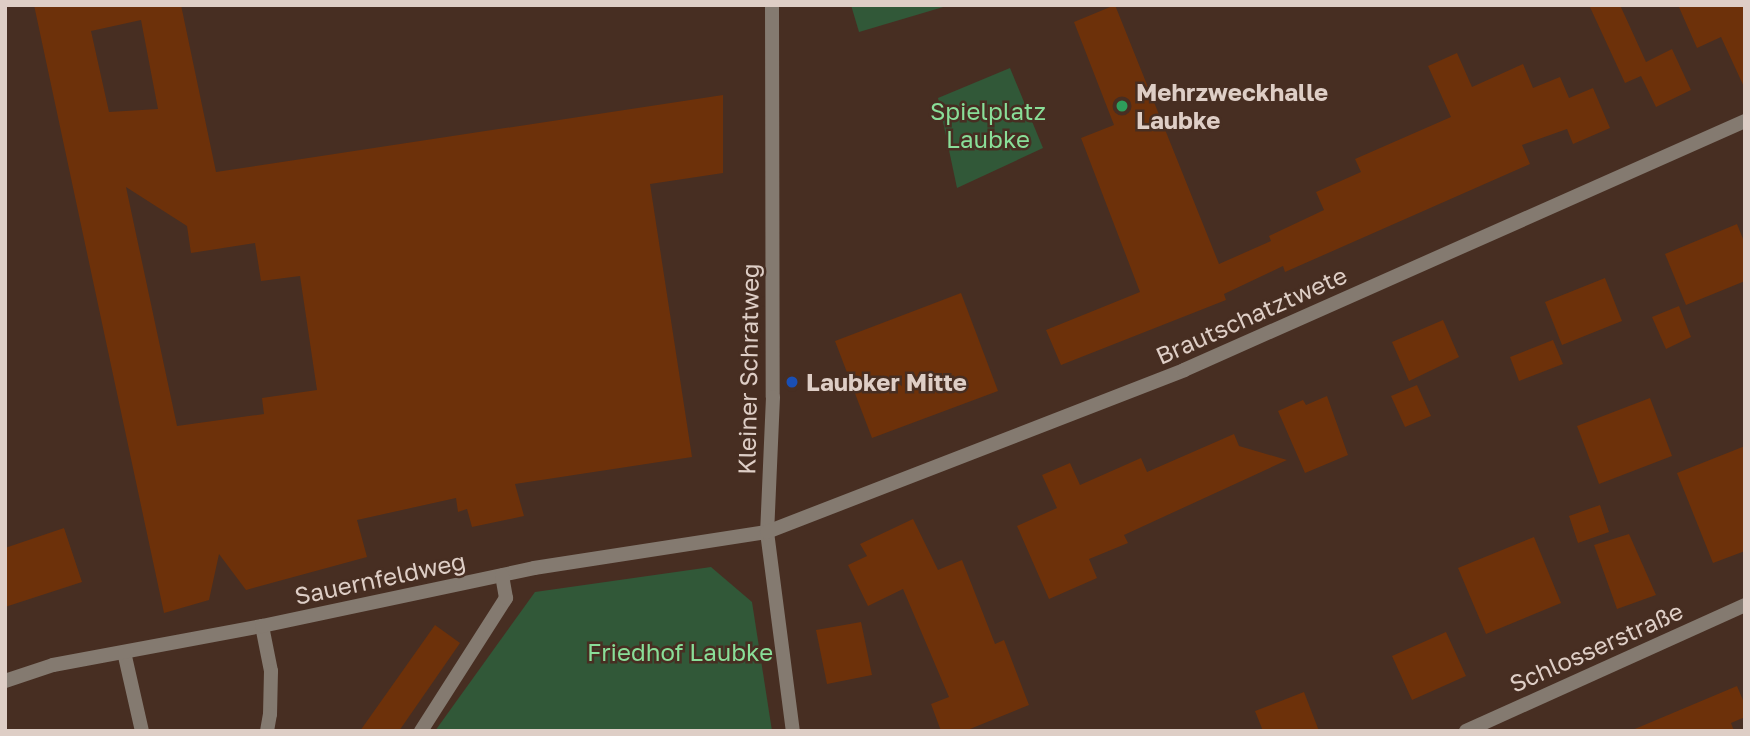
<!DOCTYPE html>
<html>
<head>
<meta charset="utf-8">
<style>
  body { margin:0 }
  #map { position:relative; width:1750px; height:736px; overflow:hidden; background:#472e22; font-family:"Golos Text",sans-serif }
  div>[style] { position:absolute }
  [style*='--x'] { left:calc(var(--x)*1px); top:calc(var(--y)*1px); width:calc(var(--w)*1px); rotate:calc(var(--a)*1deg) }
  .green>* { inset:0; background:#315838 }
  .building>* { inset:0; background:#6d310a }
  .service>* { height:14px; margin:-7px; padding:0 7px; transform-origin:7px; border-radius:7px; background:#847a70 }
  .minor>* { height:14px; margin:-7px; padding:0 7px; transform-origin:7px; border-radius:7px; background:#847a70 }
  .dots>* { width:19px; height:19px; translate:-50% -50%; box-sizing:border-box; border:4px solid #472e22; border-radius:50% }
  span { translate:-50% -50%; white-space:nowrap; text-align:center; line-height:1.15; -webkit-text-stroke:5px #472e22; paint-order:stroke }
  .poi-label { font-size:24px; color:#decec6; font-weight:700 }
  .left { translate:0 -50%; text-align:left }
  .park-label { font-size:24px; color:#89de98 }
  .street-label { font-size:24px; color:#decec6 }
  .frame { position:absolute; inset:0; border:7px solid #decec6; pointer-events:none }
</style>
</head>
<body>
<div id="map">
  <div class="green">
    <i style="clip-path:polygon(851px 5px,950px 5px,859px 32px)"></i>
    <i style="clip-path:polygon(1010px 68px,1043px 148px,957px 188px,938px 98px)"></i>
    <i style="clip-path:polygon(711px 567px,752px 602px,772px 731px,435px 731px,535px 592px)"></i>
  </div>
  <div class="building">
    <i style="clip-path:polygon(evenodd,34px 5px,181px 5px,216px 172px,723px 95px,723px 173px,650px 184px,692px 457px,515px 484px,524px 516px,472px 527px,467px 509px,458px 512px,456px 498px,357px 520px,367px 557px,246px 590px,219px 554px,209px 600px,164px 613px,34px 5px,141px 20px,158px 109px,109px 112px,91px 31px,141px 20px,34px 5px,126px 187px,187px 226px,191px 253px,255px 243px,261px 281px,300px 276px,317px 390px,262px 398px,264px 414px,177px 426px,126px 187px)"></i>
    <i style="clip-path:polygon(1115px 5px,1219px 264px,1271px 241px,1269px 236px,1324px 210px,1316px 192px,1361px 172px,1355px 159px,1451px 117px,1428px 66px,1457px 53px,1472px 87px,1523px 64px,1533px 88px,1560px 77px,1569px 98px,1593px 88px,1610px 128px,1573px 144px,1567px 129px,1522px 145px,1530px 164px,1285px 272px,1283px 266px,1224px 294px,1226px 300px,1061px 365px,1046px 330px,1140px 292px,1081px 138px,1114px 125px,1074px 22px)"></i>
    <i style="clip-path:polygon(1589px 5px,1620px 5px,1646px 62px,1672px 49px,1691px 90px,1656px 107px,1641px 76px,1625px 83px)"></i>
    <i style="clip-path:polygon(1678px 5px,1745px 5px,1745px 89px,1721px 37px,1697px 48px)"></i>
    <i style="clip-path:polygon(1737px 224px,1745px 244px,1745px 281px,1686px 305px,1665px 254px)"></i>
    <i style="clip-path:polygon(1605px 278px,1622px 321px,1562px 345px,1545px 302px)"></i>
    <i style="clip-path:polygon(961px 293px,998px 391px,872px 438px,835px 341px)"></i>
    <i style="clip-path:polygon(1679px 306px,1691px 337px,1666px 349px,1652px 317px)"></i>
    <i style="clip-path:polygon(1443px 320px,1459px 357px,1409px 381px,1392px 342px)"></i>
    <i style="clip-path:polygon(1553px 340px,1563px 364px,1519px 381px,1510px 357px)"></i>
    <i style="clip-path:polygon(1417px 385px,1431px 416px,1405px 427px,1391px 396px)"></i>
    <i style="clip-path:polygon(1327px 396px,1348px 455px,1305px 473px,1278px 411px,1303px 400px,1306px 405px)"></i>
    <i style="clip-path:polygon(1650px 398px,1672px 456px,1599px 484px,1577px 426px)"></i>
    <i style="clip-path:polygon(1234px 434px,1239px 446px,1287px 460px,1124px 535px,1128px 543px,1089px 559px,1097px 578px,1049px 599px,1017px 526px,1057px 508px,1042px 475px,1070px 463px,1080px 485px,1141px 458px,1147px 472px)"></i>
    <i style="clip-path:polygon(1745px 446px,1745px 551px,1713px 563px,1677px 473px)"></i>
    <i style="clip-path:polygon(1600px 505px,1609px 532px,1578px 543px,1569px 516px)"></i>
    <i style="clip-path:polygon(913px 519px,938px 570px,962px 560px,995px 644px,1004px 640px,1029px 705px,965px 731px,941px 731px,931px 704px,949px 697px,903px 589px,868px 606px,848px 565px,867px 556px,860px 544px)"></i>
    <i style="clip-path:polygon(64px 528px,82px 582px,5px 607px,5px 548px)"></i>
    <i style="clip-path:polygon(1629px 534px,1656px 595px,1617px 609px,1594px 545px)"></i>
    <i style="clip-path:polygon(1534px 537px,1561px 603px,1486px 634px,1458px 568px)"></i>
    <i style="clip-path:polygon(861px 622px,872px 675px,827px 684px,816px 630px)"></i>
    <i style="clip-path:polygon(435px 625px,460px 643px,399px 731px,360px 731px)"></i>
    <i style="clip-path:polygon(1446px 632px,1466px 676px,1412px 700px,1392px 656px)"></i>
    <i style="clip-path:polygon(1737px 686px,1745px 705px,1745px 717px,1731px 723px,1734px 731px,1630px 731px)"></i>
    <i style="clip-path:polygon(1304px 692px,1319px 731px,1263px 731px,1255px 711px)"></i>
  </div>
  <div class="service">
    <i style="--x:262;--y:626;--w:46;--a:78.7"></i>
    <i style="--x:271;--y:671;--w:43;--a:91.3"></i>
    <i style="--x:270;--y:714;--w:17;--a:100"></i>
    <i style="--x:124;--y:652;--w:81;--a:77.2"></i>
  </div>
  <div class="minor">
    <i style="--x:772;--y:5;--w:392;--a:89.9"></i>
    <i style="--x:773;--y:397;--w:135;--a:92.5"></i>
    <i style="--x:767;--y:532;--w:201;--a:82.6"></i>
    <i style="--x:5;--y:681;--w:51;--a:-18.4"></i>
    <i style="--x:53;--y:665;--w:213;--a:-10.6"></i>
    <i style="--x:262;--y:626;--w:278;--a:-12"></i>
    <i style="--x:534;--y:568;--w:236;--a:-8.8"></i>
    <i style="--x:767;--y:532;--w:447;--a:-21.2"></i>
    <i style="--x:1184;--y:370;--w:614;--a:-23.93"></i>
    <i style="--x:421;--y:731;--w:158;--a:-57.4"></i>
    <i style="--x:506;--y:598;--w:23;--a:-100"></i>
    <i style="--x:1466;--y:731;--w:306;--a:-24.3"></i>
  </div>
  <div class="dots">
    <i style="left:1122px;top:106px;background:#2e9e5b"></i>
    <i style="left:792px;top:382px;background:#1a4fb4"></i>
  </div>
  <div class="poi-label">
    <span class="left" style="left:1136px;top:106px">Mehrzweckhalle<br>Laubke</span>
    <span class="left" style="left:806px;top:382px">Laubker Mitte</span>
  </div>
  <div class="park-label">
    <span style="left:988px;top:125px">Spielplatz<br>Laubke</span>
    <span style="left:680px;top:652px">Friedhof Laubke</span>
  </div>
  <div class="street-label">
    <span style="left:1251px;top:315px;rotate:-24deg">Brautschatztwete</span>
    <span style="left:748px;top:369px;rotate:-89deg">Kleiner Schratweg</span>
    <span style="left:380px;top:578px;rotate:-12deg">Sauernfeldweg</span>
    <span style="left:1596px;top:647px;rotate:-24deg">Schlosserstraße</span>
  </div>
  <div class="frame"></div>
</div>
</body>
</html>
